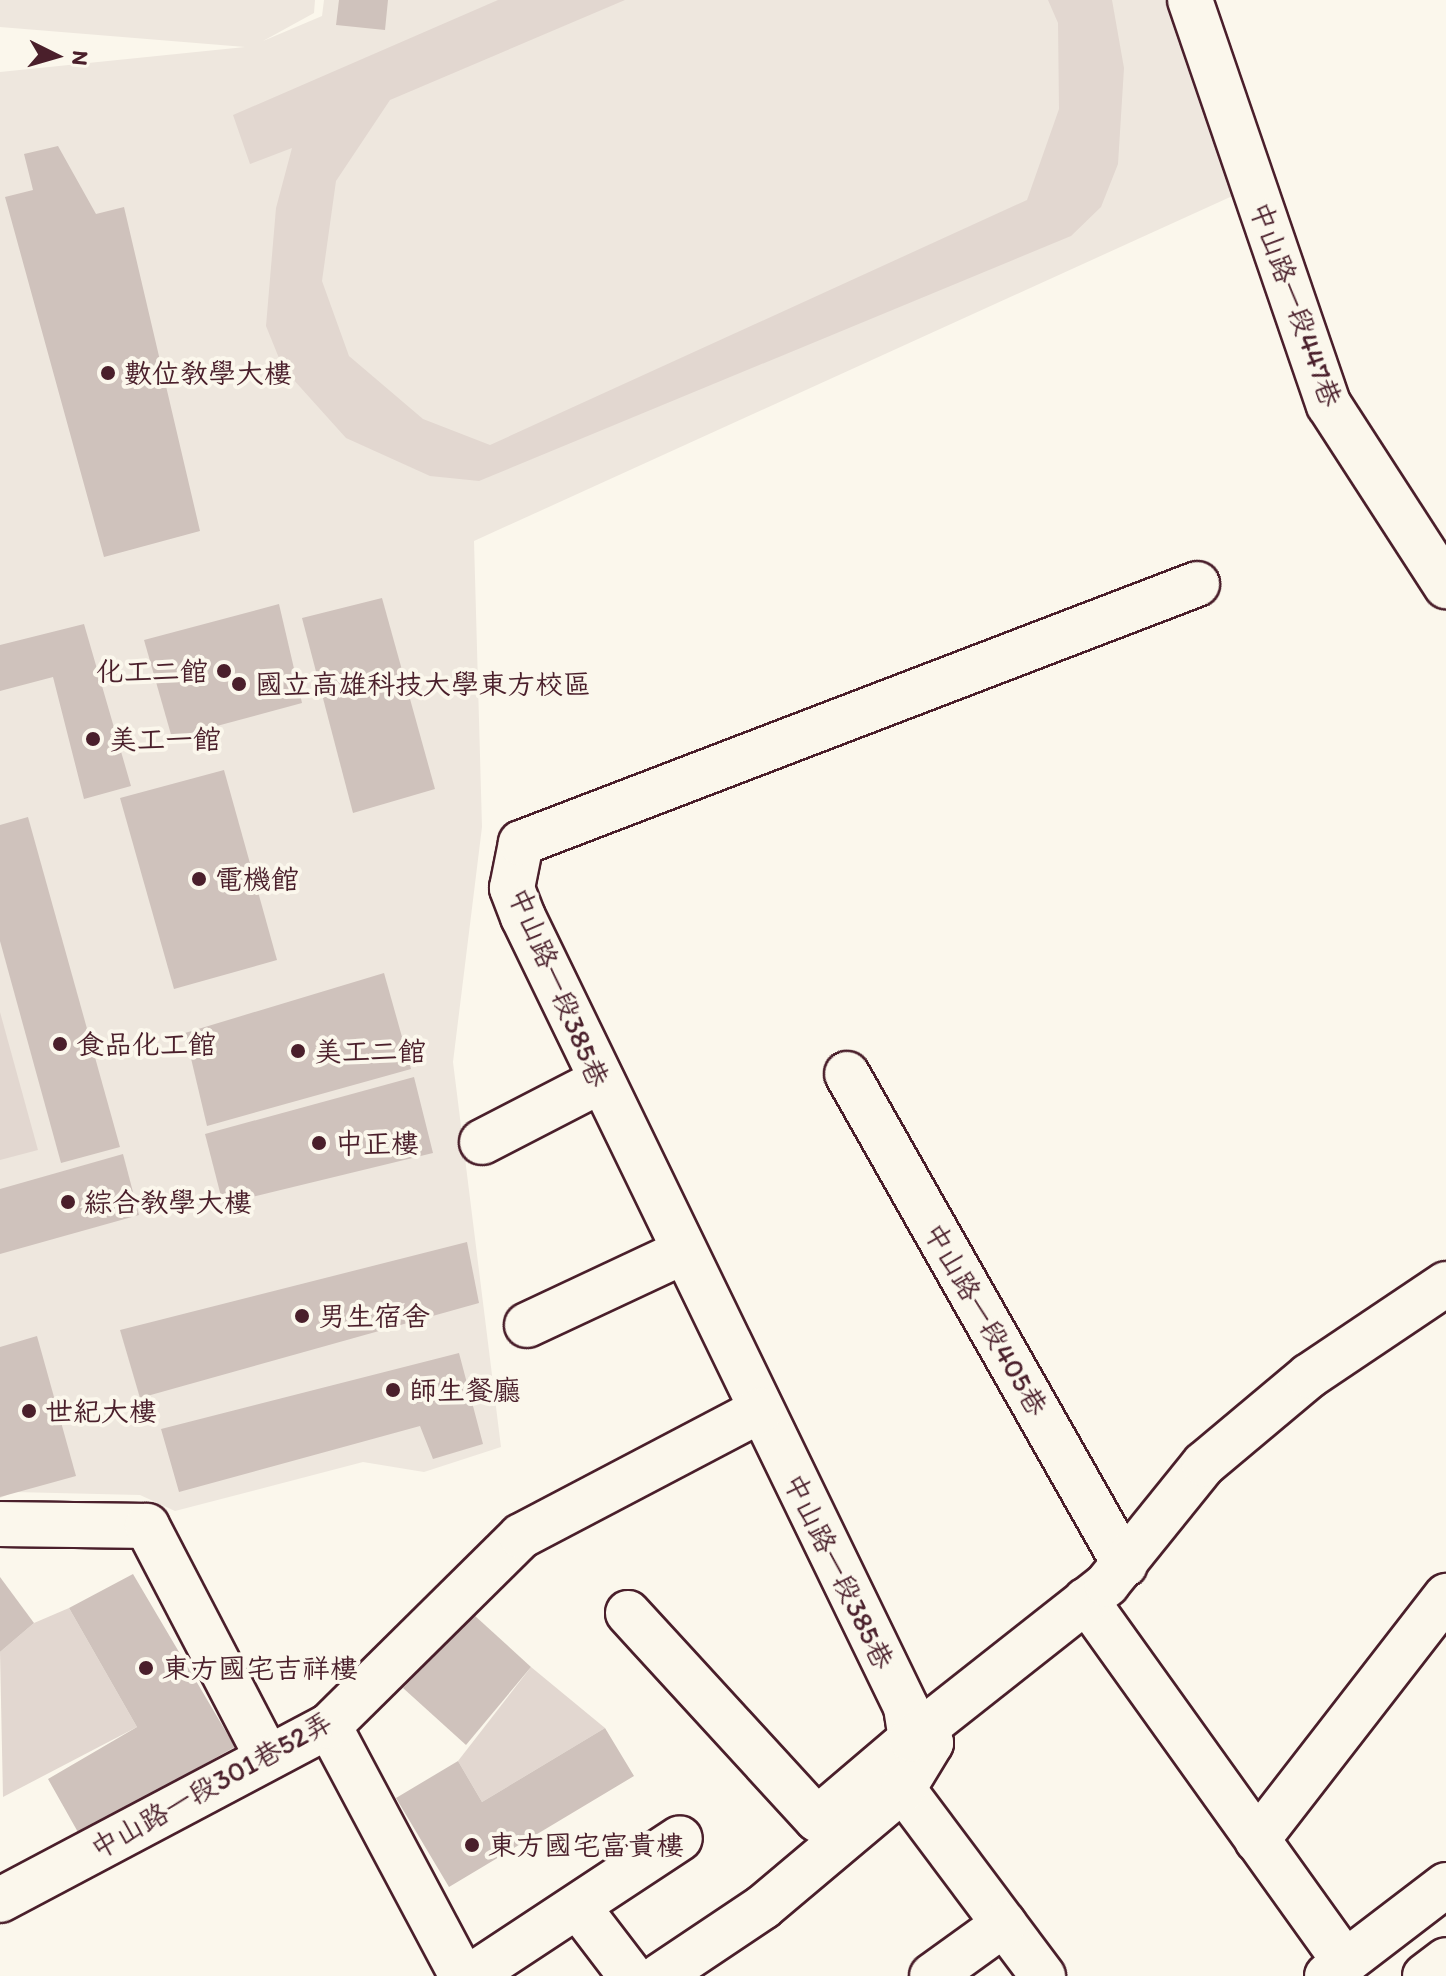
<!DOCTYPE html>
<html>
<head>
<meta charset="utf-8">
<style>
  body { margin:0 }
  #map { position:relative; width:1446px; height:1976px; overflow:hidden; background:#fbf7ec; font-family:Itim,"LXGW WenKai TC",sans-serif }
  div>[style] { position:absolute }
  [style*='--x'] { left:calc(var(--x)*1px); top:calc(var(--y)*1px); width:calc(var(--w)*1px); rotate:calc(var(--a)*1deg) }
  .built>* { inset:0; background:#eee7de }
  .green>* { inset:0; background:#e2d7d0 }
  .building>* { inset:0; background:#cfc2bc }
  .roads { filter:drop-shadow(2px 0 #4a1f2b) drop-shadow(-2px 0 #4a1f2b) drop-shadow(0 2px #4a1f2b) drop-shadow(0 -2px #4a1f2b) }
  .minor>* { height:44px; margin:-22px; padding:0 22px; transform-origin:22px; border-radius:22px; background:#fbf7ec }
  .major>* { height:44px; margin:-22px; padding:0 22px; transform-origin:22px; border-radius:22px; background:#fbf7ec }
  .dots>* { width:22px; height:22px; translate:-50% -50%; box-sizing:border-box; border:4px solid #fbf7ec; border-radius:50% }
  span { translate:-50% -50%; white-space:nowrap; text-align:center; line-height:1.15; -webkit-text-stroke:8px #fbf7ec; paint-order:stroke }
  .street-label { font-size:28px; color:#4a1f2b }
  .poi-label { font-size:28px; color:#4a1f2b }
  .left { translate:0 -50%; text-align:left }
  .right { translate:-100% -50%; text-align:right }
  .north { position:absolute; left:16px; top:16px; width:80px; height:80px; -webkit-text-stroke:6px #fbf7ec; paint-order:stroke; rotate:95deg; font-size:22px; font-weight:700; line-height:32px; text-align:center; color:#4a1f2b }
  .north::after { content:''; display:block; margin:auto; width:28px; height:36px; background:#4a1f2b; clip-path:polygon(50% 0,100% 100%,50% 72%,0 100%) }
</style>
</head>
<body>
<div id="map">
  <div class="built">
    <i style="clip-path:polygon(0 0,315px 0,314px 13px,263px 41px,322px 16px,324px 0,1184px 0,1239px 193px,474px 541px,482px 827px,453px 1062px,501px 1447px,424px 1472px,363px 1462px,175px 1511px,140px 1495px,14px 1492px,0 1498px,0 72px,245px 47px,0 27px)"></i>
  </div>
  <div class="green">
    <i style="clip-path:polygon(498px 0,625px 0,390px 100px,336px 181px,322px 281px,349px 356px,423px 419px,490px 445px,1027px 200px,1059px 109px,1058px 23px,1048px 0,1112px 0,1124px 68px,1118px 164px,1101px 207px,1071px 236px,479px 481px,430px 476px,346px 438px,283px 368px,266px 326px,276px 208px,292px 148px,250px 164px,233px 115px)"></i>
    <i style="clip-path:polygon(0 1012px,38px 1150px,0 1160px)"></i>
    <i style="clip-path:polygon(69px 1608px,137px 1727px,3px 1797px,0 1652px,34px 1623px)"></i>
    <i style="clip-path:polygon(531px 1667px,605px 1728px,482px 1802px,458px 1761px)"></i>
  </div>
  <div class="building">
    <i style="clip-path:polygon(339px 0,388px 0,385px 30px,336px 25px)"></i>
    <i style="clip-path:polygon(58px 146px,96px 214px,124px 207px,200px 531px,104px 557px,5px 197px,33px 190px,24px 154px)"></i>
    <i style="clip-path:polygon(382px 598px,435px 789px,353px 813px,302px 618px)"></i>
    <i style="clip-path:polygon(279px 604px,302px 703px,172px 738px,144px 640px)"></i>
    <i style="clip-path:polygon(84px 624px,131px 786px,84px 799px,53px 677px,0 691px,0 645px)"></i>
    <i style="clip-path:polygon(224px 770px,277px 960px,174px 989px,120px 798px)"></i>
    <i style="clip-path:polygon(28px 817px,120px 1147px,61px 1163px,0 941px,0 825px)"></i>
    <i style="clip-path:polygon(384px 973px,411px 1069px,207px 1126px,185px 1033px)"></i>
    <i style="clip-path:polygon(414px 1077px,433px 1153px,223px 1204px,205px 1134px)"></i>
    <i style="clip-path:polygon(123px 1154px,139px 1215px,0 1254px,0 1189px)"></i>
    <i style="clip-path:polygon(467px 1242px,479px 1303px,140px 1398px,120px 1330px)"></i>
    <i style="clip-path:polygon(37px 1336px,76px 1476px,0 1497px,0 1347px)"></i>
    <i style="clip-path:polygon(459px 1353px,483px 1444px,433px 1459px,420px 1426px,179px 1492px,161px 1429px)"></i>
    <i style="clip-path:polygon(133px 1574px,235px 1747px,79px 1834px,48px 1779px,137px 1727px,69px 1608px)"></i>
    <i style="clip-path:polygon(0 1577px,34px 1623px,0 1652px)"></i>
    <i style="clip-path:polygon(474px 1615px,531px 1667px,466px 1745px,403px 1688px)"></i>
    <i style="clip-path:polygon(605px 1728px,634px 1776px,449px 1887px,396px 1798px,458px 1761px,482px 1802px)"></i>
  </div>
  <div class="roads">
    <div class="minor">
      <i style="--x:1190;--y:0;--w:428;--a:71.1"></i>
      <i style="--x:1329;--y:405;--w:216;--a:57.1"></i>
      <i style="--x:847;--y:1074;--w:564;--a:60.48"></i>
      <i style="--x:482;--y:1142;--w:131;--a:-27.3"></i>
      <i style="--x:527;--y:1325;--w:172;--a:-25.1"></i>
      <i style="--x:0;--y:1524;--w:147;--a:0.8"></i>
      <i style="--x:147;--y:1526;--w:258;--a:62.5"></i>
      <i style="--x:1086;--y:1600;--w:445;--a:54.4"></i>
      <i style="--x:628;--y:1613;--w:280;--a:47.5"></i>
      <i style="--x:817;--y:1819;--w:123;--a:-40.4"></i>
      <i style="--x:911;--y:1739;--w:32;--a:-99"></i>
      <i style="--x:906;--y:1707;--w:878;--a:-115.86"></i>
      <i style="--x:523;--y:917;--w:31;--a:-111"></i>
      <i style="--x:512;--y:888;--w:46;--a:-78.7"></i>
      <i style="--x:521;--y:843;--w:724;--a:-20.96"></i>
      <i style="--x:329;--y:1726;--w:283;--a:62"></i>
      <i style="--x:903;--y:1789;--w:234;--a:53.2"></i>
      <i style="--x:1257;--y:1840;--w:309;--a:-52.2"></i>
      <i style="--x:0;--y:1900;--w:372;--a:-27.9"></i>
      <i style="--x:329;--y:1726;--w:270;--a:-44.7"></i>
      <i style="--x:521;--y:1536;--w:271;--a:-27.7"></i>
      <i style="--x:579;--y:1908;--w:86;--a:52.6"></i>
      <i style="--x:471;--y:1976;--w:250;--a:-33.4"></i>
      <i style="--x:660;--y:1976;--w:124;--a:-33.8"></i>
      <i style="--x:763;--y:1907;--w:183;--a:-40.1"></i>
      <i style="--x:903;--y:1789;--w:54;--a:-58.7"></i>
      <i style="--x:931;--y:1743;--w:20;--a:-169"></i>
      <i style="--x:911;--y:1739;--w:250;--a:-38.3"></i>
      <i style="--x:1107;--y:1584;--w:154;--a:-51.1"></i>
      <i style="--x:1204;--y:1464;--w:137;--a:-40"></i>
      <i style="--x:1309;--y:1376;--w:165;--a:-33.9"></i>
      <i style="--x:932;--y:1976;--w:89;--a:-35.8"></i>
    </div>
    <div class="major">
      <i style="--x:1327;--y:1976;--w:150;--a:-37.4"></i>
      <i style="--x:1425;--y:1976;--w:26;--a:-37"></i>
    </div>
  </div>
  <div class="dots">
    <i style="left:108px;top:373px;background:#4a1f2b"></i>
    <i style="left:224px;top:671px;background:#4a1f2b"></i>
    <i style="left:239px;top:684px;background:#4a1f2b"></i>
    <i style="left:93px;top:739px;background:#4a1f2b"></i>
    <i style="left:199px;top:879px;background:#4a1f2b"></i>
    <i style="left:60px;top:1044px;background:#4a1f2b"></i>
    <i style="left:298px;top:1051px;background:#4a1f2b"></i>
    <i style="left:319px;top:1143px;background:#4a1f2b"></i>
    <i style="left:68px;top:1202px;background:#4a1f2b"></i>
    <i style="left:302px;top:1316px;background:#4a1f2b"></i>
    <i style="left:393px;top:1390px;background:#4a1f2b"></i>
    <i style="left:29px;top:1411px;background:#4a1f2b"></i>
    <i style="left:146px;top:1668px;background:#4a1f2b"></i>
    <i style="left:472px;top:1845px;background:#4a1f2b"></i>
  </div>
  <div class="street-label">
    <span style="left:1296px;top:304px;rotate:70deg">中山路一段447巷</span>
    <span style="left:559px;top:987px;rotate:67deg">中山路一段385巷</span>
    <span style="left:986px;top:1319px;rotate:60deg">中山路一段405巷</span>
    <span style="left:839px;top:1571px;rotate:64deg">中山路一段385巷</span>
    <span style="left:211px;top:1785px;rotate:-29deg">中山路一段301巷52弄</span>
  </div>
  <div class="poi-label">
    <span class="left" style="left:124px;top:373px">數位教學大樓</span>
    <span class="right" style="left:208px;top:671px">化工二館</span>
    <span class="left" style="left:255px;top:684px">國立高雄科技大學東方校區</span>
    <span class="left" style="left:109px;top:739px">美工一館</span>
    <span class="left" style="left:215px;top:879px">電機館</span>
    <span class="left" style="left:76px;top:1044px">食品化工館</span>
    <span class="left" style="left:314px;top:1051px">美工二館</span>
    <span class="left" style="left:335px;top:1143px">中正樓</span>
    <span class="left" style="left:84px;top:1202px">綜合教學大樓</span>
    <span class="left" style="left:318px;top:1316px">男生宿舍</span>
    <span class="left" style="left:409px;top:1390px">師生餐廳</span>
    <span class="left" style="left:45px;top:1411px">世紀大樓</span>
    <span class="left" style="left:162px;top:1668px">東方國宅吉祥樓</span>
    <span class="left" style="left:488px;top:1845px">東方國宅富貴樓</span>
  </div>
  <div class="north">N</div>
</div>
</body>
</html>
